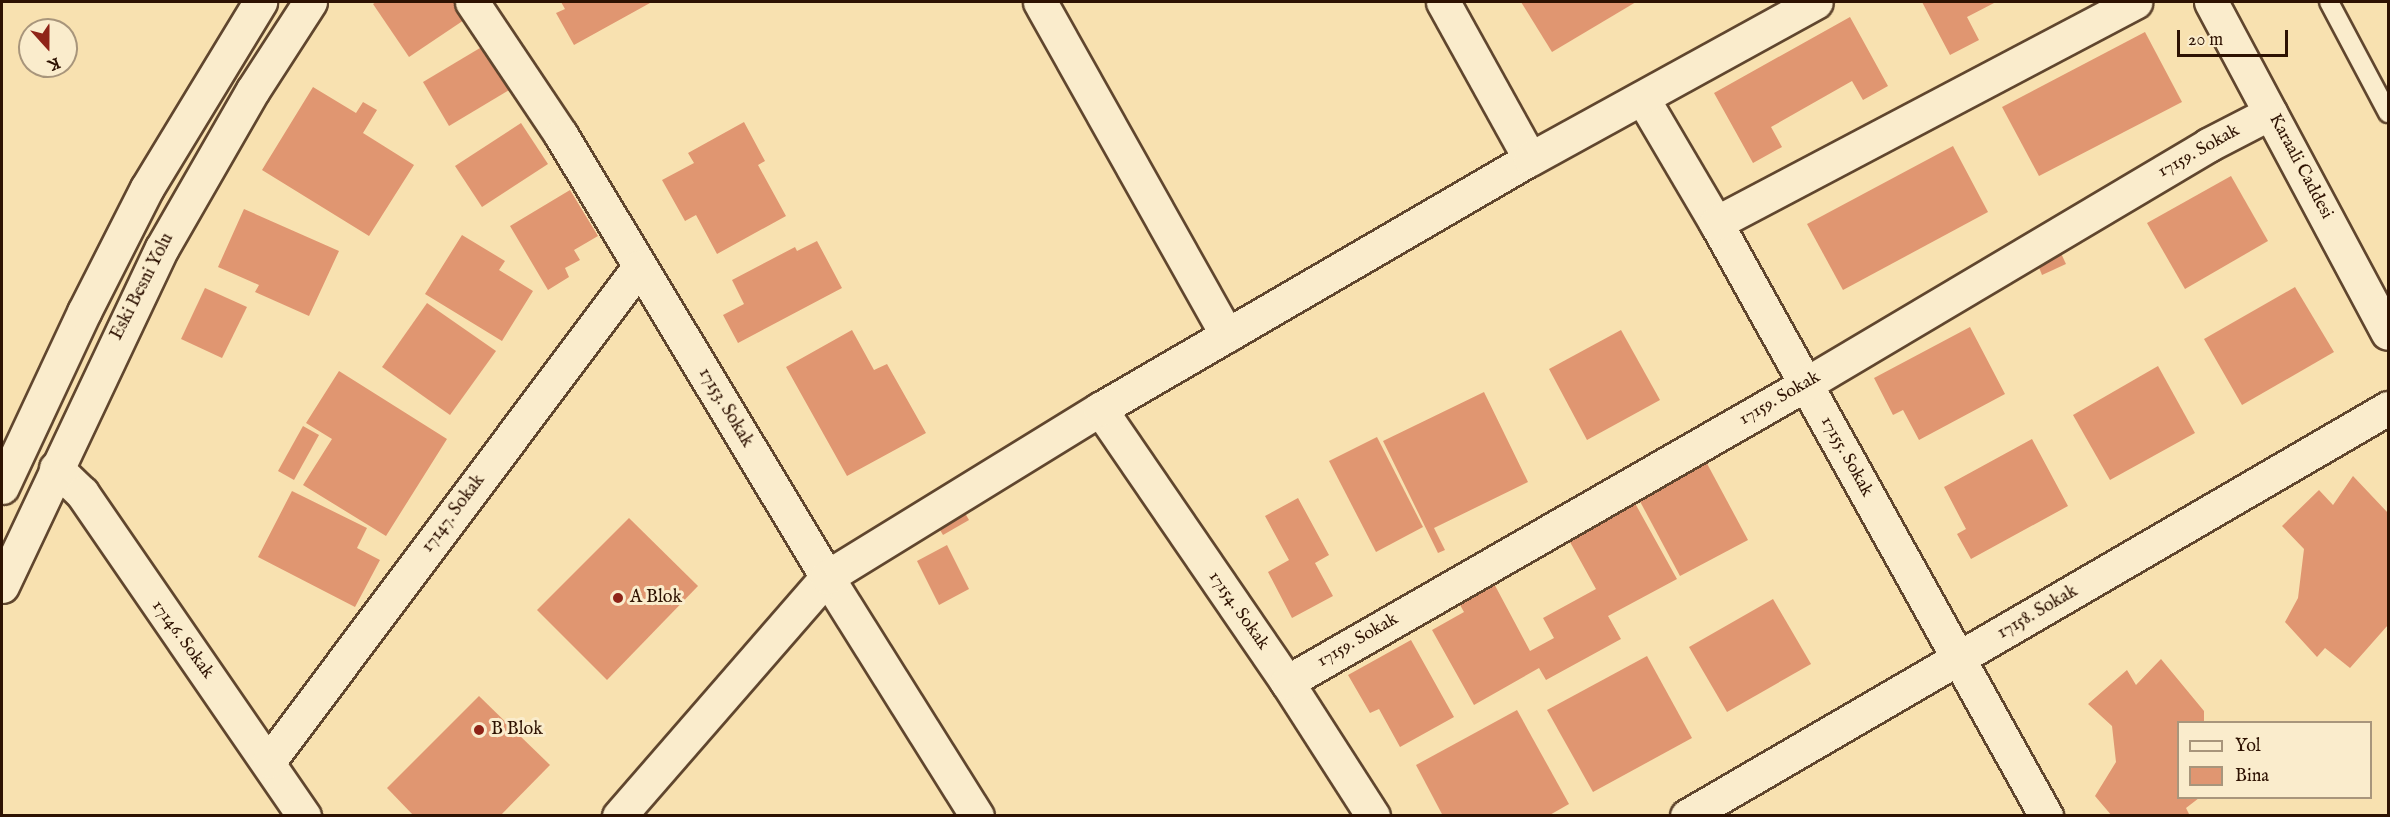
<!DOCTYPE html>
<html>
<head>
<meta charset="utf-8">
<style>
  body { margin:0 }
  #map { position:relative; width:2390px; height:817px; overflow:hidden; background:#f8e1b0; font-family:"IM FELL English",serif }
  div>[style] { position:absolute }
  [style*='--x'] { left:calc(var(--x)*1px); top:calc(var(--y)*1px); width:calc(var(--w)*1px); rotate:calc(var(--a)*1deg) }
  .building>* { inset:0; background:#e09671 }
  .roads { filter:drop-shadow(2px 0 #60462e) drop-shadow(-2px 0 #60462e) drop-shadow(0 2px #60462e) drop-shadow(0 -2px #60462e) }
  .service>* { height:18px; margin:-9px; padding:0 9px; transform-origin:9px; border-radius:9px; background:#faeccc }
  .minor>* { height:33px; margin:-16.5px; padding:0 16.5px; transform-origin:16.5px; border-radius:16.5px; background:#faeccc }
  .secondary>* { height:33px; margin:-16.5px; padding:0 16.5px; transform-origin:16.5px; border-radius:16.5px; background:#faeccc }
  .dots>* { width:16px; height:16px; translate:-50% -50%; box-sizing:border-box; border:3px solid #faeccc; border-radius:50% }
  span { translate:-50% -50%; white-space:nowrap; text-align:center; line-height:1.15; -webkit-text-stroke:6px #faeccc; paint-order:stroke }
  .street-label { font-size:18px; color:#2e1202 }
  .poi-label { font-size:18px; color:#2e1202 }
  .left { translate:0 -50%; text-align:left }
  .frame { position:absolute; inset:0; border:3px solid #2e1202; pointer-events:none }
  .legend { position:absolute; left:2177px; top:721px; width:195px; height:78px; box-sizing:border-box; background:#faeccc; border:2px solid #a8957b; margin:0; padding:8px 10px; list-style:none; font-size:18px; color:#2e1202 }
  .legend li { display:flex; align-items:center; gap:12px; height:30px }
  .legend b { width:30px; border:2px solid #a8957b }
  .north { position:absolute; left:18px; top:18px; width:60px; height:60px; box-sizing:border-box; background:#faeccc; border:2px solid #a8957b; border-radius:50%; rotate:159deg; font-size:16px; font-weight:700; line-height:24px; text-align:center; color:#2e1202 }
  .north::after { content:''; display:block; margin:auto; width:21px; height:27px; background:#8f2418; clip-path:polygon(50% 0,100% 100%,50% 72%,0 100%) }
  .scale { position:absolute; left:2177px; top:30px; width:111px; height:27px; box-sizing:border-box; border:3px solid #2e1202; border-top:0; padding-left:8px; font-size:18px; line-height:21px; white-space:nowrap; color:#2e1202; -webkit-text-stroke:4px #faeccc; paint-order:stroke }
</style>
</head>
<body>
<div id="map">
  <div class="building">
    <i style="clip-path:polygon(376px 2px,460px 2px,470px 16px,409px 57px,373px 4px)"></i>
    <i style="clip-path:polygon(561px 2px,649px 2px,650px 3px,574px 45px,556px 13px,565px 9px)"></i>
    <i style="clip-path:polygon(1521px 2px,1636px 2px,1552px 52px)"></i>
    <i style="clip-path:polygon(1922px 2px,1996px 2px,1967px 17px,1979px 40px,1950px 55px)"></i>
    <i style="clip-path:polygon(1850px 17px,1888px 86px,1863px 100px,1852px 81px,1771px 127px,1782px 147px,1753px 163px,1714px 93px)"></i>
    <i style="clip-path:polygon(2145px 32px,2182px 102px,2039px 176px,2002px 107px)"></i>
    <i style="clip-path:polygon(485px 45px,511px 89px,449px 126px,423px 82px)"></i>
    <i style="clip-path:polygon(313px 87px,356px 113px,363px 102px,377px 110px,363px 133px,414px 165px,369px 236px,262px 170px)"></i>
    <i style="clip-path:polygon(744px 122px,765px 161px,758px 165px,786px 216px,717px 254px,696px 215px,685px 221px,662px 180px,694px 163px,688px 153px)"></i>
    <i style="clip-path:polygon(521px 123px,548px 164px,482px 207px,455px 166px)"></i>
    <i style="clip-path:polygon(1953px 146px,1988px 212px,1843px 290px,1807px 224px)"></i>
    <i style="clip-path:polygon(2231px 176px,2268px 241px,2185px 289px,2147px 223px)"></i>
    <i style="clip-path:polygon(570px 190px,598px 236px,574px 250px,580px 260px,565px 268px,569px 277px,548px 290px,510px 226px)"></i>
    <i style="clip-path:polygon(244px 209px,339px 251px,309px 316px,255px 292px,259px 285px,218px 267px)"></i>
    <i style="clip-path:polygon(462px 235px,505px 261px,499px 270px,533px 291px,502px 341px,425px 294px)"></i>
    <i style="clip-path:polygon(817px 241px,842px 288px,738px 343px,723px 315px,744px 304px,732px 280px,795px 247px,797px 251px)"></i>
    <i style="clip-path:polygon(2058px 247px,2066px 264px,2042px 275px,2035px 257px)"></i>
    <i style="clip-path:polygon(2295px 287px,2334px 352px,2242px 405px,2204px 339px)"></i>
    <i style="clip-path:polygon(205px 288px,247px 307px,222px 358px,181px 339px)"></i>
    <i style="clip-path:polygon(427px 303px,496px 351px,450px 415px,382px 367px)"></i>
    <i style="clip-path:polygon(1970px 327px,2005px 394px,1919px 440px,1903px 410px,1893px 415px,1874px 378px)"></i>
    <i style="clip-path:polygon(852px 330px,874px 370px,887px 364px,926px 433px,847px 476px,786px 367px)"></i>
    <i style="clip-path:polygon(1621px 330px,1660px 400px,1587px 440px,1549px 369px)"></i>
    <i style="clip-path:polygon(2158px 366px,2195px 433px,2110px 480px,2073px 415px)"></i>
    <i style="clip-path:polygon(339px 371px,447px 439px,386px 536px,303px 485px,332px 439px,306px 423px)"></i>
    <i style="clip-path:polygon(1484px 392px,1528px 482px,1434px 528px,1445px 550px,1438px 553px,1383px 441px)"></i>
    <i style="clip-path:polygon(303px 426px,319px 435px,294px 480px,278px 471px)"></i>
    <i style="clip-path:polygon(1377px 437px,1423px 527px,1376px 552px,1329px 461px)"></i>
    <i style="clip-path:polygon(2032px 439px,2068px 506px,1971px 559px,1957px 534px,1966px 529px,1944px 487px)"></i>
    <i style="clip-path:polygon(1704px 458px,1748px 540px,1680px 576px,1636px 494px)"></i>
    <i style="clip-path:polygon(2353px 476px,2388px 513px,2388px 625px,2350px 668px,2325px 648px,2317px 657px,2285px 622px,2298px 598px,2304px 549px,2282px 526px,2319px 490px,2333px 505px)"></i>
    <i style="clip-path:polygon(292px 491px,367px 528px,357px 548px,380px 560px,355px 607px,258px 557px)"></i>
    <i style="clip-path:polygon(1631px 496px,1677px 579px,1608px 616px,1621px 639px,1546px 680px,1539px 668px,1474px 705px,1432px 630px,1464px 612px,1456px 598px,1491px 578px,1530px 651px,1554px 638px,1543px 618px,1596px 589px,1565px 533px)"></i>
    <i style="clip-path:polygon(1298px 498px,1329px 555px,1315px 563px,1333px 596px,1292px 618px,1268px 572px,1289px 560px,1265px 516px)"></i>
    <i style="clip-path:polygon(962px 508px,969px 520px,943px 535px,936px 523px)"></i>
    <i style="clip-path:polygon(629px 518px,698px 586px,607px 680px,537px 610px)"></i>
    <i style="clip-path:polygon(947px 545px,969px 589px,939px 605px,917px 561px)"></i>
    <i style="clip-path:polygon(1773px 599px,1811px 664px,1727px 712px,1689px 647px)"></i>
    <i style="clip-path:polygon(1411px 640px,1454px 717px,1400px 747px,1379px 709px,1370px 713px,1348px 675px)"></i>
    <i style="clip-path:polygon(1647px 656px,1692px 738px,1593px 792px,1547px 710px)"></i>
    <i style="clip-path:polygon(2161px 659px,2204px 711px,2204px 722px,2178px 722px,2178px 798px,2199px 798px,2186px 808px,2190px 816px,2112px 816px,2095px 796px,2116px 762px,2112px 726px,2088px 704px,2127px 670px,2136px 685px)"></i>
    <i style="clip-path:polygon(479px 696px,550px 765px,500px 816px,414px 816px,387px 788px)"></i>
    <i style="clip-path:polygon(1517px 710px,1569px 804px,1548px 816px,1443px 816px,1416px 765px)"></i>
  </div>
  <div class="roads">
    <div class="service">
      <i style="--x:2329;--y:2;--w:126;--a:62"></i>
    </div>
    <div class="minor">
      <i style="--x:472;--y:2;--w:160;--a:56.2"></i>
      <i style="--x:561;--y:135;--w:516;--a:58.96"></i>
      <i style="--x:827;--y:577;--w:282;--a:57.9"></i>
      <i style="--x:1040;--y:2;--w:382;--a:60.7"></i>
      <i style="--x:1443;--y:2;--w:179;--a:61"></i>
      <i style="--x:1643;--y:99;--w:144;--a:59.5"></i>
      <i style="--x:1716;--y:223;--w:679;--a:60.9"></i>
      <i style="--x:1716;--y:223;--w:474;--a:-27.8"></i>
      <i style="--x:1100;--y:409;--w:331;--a:55.6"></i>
      <i style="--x:1287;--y:682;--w:159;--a:57.3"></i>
      <i style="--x:56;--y:468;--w:36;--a:44"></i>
      <i style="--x:82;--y:493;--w:392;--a:55.5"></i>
      <i style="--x:1287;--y:682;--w:598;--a:-29.86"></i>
      <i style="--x:1806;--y:384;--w:468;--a:-30.7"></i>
      <i style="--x:2208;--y:145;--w:70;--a:-27.3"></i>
      <i style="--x:269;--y:761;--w:617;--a:-53.17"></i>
      <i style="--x:619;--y:816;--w:317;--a:-49"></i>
      <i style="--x:827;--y:577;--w:321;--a:-31.6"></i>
      <i style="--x:1100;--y:409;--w:497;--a:-30.2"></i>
      <i style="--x:1530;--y:159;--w:326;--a:-28.8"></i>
      <i style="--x:1687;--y:816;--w:811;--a:-30.2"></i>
    </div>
    <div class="secondary">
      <i style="--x:2211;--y:2;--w:375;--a:61.9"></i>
      <i style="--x:2;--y:487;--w:193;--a:-64.9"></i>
      <i style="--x:84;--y:312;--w:139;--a:-63.1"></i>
      <i style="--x:147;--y:188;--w:218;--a:-58.7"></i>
      <i style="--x:2;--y:586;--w:374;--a:-64.7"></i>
      <i style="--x:162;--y:248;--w:182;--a:-60.1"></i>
      <i style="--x:253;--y:90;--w:105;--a:-57.1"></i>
    </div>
  </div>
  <div class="dots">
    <i style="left:618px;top:598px;background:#8f2418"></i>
    <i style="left:479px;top:730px;background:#8f2418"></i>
  </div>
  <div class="street-label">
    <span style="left:2199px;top:152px;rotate:-29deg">17159. Sokak</span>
    <span style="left:2300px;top:167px;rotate:62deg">Karaali Caddesi</span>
    <span style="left:143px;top:287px;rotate:-63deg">Eski Besni Yolu</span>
    <span style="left:1780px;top:399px;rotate:-30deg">17159. Sokak</span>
    <span style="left:725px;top:408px;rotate:59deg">17153. Sokak</span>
    <span style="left:1846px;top:457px;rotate:61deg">17155. Sokak</span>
    <span style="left:454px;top:514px;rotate:-53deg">17147. Sokak</span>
    <span style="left:1238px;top:611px;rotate:55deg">17154. Sokak</span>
    <span style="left:2038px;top:613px;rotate:-30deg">17158. Sokak</span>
    <span style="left:182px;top:640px;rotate:54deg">17146. Sokak</span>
    <span style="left:1358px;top:641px;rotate:-30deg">17159. Sokak</span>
  </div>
  <div class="poi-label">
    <span class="left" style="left:630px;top:598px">A Blok</span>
    <span class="left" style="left:491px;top:730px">B Blok</span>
  </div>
  <div class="frame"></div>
  <ul class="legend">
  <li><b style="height:8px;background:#faeccc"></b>Yol</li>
  <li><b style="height:16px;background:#e09671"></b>Bina</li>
  </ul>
  <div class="north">K</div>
  <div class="scale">20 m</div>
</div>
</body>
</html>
